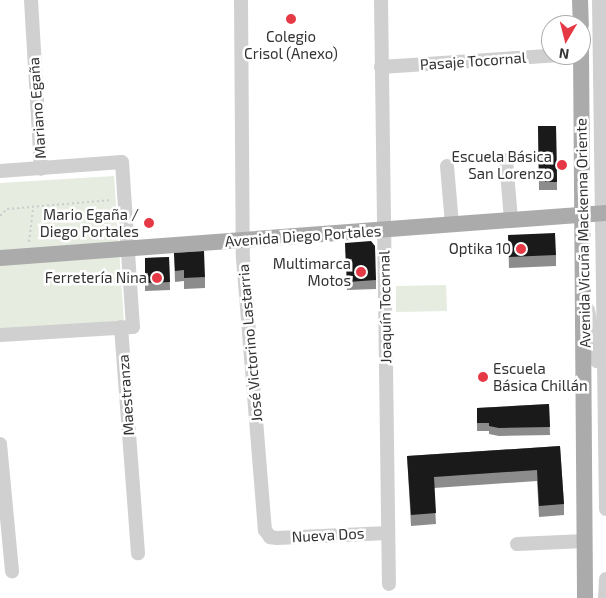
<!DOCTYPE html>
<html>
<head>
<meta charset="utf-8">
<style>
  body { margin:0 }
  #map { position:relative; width:606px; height:598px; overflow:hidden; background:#fff; font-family:"Exo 2",sans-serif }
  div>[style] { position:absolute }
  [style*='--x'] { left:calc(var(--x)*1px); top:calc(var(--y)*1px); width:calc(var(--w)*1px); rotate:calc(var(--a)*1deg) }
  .green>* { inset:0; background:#e6ecdf }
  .path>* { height:2px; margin-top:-1px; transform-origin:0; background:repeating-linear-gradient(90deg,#cdcdcd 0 2.5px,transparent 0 5px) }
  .minor>* { height:14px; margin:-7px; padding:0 7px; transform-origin:7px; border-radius:7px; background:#d0d0d0 }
  .major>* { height:16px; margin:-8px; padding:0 8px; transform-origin:8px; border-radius:8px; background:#ababab }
  .wall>* { inset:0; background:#8c8c8c }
  .building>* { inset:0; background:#1a1a1a }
  .dots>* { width:14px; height:14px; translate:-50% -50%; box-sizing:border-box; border:2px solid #fff; border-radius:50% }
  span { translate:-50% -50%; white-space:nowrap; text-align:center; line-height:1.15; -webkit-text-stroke:5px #fff; paint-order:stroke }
  .poi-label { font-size:15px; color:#333 }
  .right { translate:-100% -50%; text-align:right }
  .left { translate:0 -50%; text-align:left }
  .street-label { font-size:15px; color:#333 }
  .north { position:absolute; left:541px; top:15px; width:50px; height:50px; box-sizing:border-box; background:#fff; border:1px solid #adadad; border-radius:50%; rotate:188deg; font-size:14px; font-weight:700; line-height:20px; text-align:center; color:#333 }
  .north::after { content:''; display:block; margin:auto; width:18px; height:22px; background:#e63946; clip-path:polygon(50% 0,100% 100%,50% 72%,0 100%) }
</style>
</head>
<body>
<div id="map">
  <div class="green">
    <i style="clip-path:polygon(114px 176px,124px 322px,0 330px,0 183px)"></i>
    <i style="clip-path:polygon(446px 285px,447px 311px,396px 312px,396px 286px)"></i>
  </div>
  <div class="path">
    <i style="--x:0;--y:216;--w:10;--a:-45"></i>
    <i style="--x:7;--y:209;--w:105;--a:-4.9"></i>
    <i style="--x:29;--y:242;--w:35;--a:-83"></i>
  </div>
  <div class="minor">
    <i style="--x:31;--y:0;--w:169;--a:86.6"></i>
    <i style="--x:241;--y:0;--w:258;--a:89.6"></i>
    <i style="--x:243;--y:258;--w:273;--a:85.4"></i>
    <i style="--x:265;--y:530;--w:9;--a:54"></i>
    <i style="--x:270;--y:537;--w:7;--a:8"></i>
    <i style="--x:277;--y:538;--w:111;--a:-2.6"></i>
    <i style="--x:381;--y:0;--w:584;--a:89.22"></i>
    <i style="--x:599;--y:0;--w:509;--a:89.21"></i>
    <i style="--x:381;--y:67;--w:183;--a:-3.8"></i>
    <i style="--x:506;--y:160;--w:59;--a:85.2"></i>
    <i style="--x:447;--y:166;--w:58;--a:85.1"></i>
    <i style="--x:0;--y:171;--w:122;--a:-4.2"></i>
    <i style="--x:122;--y:162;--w:165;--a:86.2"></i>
    <i style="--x:133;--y:327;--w:133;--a:176.6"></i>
    <i style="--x:588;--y:310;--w:52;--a:80"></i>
    <i style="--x:121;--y:327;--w:227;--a:85.7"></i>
    <i style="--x:0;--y:444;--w:128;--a:84.6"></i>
    <i style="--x:517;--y:544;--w:68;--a:-2.5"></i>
    <i style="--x:605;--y:598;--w:19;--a:-87"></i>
  </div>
  <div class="major">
    <i style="--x:580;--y:0;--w:25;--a:88"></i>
    <i style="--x:581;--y:48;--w:550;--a:89.58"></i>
    <i style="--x:0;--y:258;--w:608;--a:-4.25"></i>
  </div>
  <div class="wall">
    <i style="clip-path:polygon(538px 126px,556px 126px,557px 190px,539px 190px)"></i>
    <i style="clip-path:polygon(508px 235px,556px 255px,556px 266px,509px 268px)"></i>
    <i style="clip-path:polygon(345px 243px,376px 280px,376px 289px,347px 290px)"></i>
    <i style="clip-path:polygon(174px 253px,205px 277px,205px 288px,184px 289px,184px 281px,175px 282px)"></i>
    <i style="clip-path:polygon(169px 257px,170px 290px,145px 291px,145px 258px)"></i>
    <i style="clip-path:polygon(549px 404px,550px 435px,499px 436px,489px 434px,489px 431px,477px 431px,477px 408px)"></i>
    <i style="clip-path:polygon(560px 446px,564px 504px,564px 515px,539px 517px,537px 481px,434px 488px,436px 524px,411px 526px,407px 456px)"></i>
  </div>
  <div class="building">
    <i style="clip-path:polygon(538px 126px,556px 126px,557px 182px,539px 182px)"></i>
    <i style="clip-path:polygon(555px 233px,556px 255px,509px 257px,508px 235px)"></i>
    <i style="clip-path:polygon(371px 241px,375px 246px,376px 280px,347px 282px,345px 243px)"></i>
    <i style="clip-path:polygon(204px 251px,205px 277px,184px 278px,184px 270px,175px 271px,174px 253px)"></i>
    <i style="clip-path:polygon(169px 257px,170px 282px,145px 283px,145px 258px)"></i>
    <i style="clip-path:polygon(549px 404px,550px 427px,499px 428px,489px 426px,489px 423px,477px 423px,477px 408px)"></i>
    <i style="clip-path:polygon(560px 446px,564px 504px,539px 506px,537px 470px,434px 477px,436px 513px,411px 515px,407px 456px)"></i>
  </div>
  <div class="dots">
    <i style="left:291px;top:19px;background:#e63946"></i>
    <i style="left:562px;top:165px;background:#e63946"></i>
    <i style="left:149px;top:223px;background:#e63946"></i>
    <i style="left:521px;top:249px;background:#e63946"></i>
    <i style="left:361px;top:272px;background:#e63946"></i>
    <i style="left:157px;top:278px;background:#e63946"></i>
    <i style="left:483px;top:377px;background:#e63946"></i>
  </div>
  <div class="poi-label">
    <span style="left:291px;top:45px">Colegio<br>Crisol (Anexo)</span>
    <span class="right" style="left:552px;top:165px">Escuela Básica<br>San Lorenzo</span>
    <span class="right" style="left:139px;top:223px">Mario Egaña /<br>Diego Portales</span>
    <span class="right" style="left:511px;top:249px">Optika 10</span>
    <span class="right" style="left:351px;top:272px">Multimarca<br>Motos</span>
    <span class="right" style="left:147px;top:278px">Ferretería Nina</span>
    <span class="left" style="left:493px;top:377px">Escuela<br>Básica Chillán</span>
  </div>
  <div class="street-label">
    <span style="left:473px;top:61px;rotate:-4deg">Pasaje Tocornal</span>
    <span style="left:37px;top:108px;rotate:-94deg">Mariano Egaña</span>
    <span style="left:583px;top:233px;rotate:-91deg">Avenida Vicuña Mackenna Oriente</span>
    <span style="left:303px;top:236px;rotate:-4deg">Avenida Diego Portales</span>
    <span style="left:385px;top:307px;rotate:-91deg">Joaquín Tocornal</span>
    <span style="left:250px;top:343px;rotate:-95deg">José Victorino Lastarria</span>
    <span style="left:126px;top:395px;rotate:-94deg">Maestranza</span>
    <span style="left:328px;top:535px;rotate:-3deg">Nueva Dos</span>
  </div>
  <div class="north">N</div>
</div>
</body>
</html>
